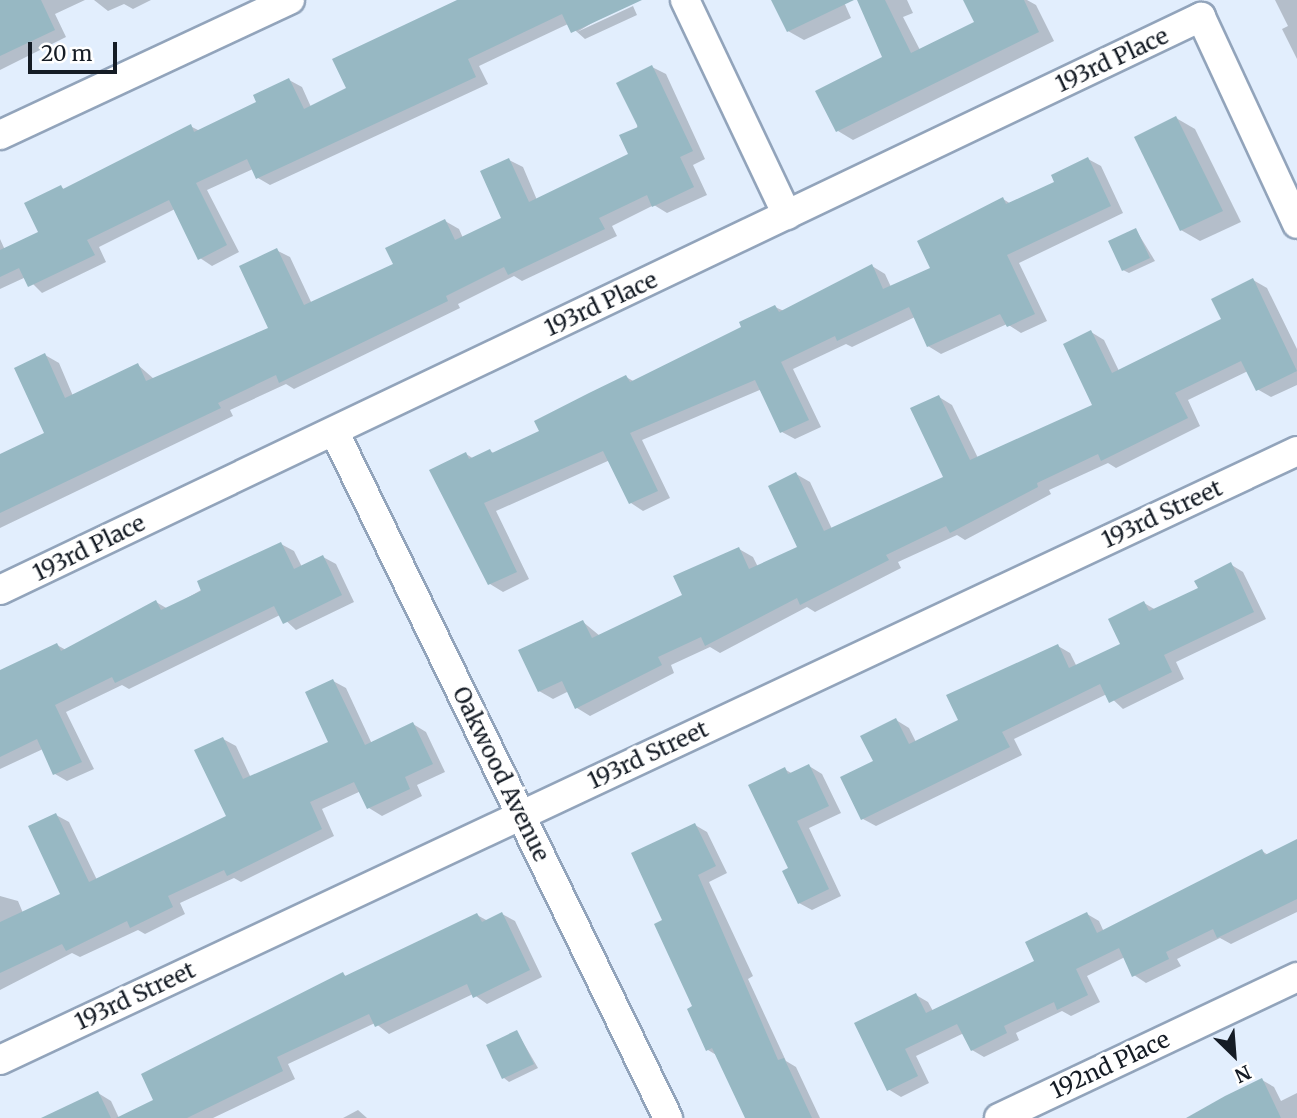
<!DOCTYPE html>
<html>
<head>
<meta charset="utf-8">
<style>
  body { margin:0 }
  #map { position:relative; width:1297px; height:1118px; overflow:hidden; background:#e2eefd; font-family:Merriweather,serif }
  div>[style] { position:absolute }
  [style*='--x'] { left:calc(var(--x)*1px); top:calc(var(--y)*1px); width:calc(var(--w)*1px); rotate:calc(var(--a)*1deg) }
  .shadow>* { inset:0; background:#0003 }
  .building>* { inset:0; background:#97b8c3 }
  .roads { filter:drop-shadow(2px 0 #92a4bb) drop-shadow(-2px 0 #92a4bb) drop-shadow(0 2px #92a4bb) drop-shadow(0 -2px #92a4bb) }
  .minor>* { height:28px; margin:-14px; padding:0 14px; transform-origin:14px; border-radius:14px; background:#fff }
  span { translate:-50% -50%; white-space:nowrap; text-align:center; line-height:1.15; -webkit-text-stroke:7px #fff; paint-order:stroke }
  .street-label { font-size:23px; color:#151c25 }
  .north { position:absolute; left:1199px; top:1020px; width:70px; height:70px; -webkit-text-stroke:5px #fff; paint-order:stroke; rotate:155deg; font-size:19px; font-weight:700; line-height:28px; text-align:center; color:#151c25 }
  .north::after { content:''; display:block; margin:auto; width:24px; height:32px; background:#151c25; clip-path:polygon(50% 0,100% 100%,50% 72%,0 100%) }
  .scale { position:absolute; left:28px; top:42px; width:89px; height:32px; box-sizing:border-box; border:4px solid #151c25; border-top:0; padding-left:9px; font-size:21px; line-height:24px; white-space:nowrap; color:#151c25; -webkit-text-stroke:5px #fff; paint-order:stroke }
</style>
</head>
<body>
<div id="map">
  <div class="shadow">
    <i style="clip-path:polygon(0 0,85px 0,55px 14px,66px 37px,0 70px)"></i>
    <i style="clip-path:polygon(94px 0,151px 0,133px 9px,124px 4px,108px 11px)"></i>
    <i style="clip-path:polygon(462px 0,630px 0,577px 32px,633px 6px,637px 15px,585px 39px,568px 24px,479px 66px,488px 84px,270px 185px,258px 178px,253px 169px,207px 190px,239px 252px,212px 266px,200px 258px,175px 209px,99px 247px,106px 262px,42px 293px,26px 277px,0 289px,0 239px,5px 250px,41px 233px,61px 187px,65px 190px,190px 126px,200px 131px,258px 103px,289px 80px,302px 87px,311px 107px,348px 89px)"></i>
    <i style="clip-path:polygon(773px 0,843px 0,851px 18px,804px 40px,788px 31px)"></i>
    <i style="clip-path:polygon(858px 0,907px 0,913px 13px,903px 17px,920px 50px,976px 23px,965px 0,1027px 0,1036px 5px,1054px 41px,853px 140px,838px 131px,884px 58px)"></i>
    <i style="clip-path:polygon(1275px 0,1297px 0,1297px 59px,1282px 29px,1288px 26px)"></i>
    <i style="clip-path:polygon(652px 67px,666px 74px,705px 159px,693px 165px,707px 195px,667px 213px,654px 205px,612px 226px,617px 236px,522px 281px,514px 276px,458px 304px,460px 308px,294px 389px,286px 384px,230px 410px,233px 416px,0 528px,0 456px,46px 433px,45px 355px,59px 363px,73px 396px,138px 365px,154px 379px,271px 329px,276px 250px,290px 257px,312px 304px,395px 264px,445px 221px,459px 229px,463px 238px,503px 218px,509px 160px,523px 167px,537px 200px,630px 155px)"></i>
    <i style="clip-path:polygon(1176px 118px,1195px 129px,1241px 222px,1200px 241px,1181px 230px)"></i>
    <i style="clip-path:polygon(1088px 159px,1101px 166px,1123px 213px,1019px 263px,1047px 321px,1021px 333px,1007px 324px,941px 354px,928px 346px,915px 317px,852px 347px,846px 344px,793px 369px,821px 427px,795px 439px,782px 432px,762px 389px,642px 440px,670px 498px,643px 511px,631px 503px,610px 460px,496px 511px,529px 579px,503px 592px,490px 584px,466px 454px,474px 459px,490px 451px,495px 454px,541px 432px,626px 377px,635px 382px,743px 328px,775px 307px,784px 311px,872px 266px,885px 274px,891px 287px,932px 269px,1003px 199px,1011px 204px,1057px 183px)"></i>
    <i style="clip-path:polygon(1136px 230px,1155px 261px,1129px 273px,1123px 270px)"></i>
    <i style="clip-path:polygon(1253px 280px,1267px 288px,1297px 349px,1297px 385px,1271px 397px,1257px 389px,1248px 371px,1188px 400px,1200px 426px,1116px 468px,1108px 463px,1049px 490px,1051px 494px,965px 540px,957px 535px,898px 562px,901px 568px,815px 612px,807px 607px,720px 653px,710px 647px,671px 665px,674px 673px,590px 716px,577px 708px,569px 691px,553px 699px,539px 691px,583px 622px,600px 636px,684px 595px,739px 549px,753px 557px,758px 567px,799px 548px,796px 474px,810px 482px,832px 529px,945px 477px,939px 397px,952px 405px,978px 458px,1095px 406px,1091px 332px,1104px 340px,1119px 371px,1223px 320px)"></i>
    <i style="clip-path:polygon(281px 544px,294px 551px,302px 567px,323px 557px,336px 564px,354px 602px,296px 630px,280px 615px,129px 689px,122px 685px,66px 712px,94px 769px,67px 781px,55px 774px,43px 749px,0 769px,0 674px,57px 645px,66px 650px,156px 602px,168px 609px)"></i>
    <i style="clip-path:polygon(1230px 564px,1243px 572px,1266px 619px,1176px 662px,1184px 679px,1123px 709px,1107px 694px,1014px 739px,1022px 755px,876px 826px,863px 819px,875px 762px,896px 720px,909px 728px,916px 742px,960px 720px,1058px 646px,1070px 653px,1077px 667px,1123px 645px,1144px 603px,1156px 610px,1200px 588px)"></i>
    <i style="clip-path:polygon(333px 681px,346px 688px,372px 744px,413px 724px,426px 732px,445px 772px,417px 785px,422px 796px,382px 816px,369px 808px,361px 791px,322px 809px,334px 836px,241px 882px,234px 878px,180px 903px,185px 914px,145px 934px,138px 930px,80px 957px,72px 953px,0 990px,0 896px,18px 901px,23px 913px,63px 894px,56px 815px,69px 822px,97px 880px,228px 817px,223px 739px,236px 746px,251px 778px,331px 743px)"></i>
    <i style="clip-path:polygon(809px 766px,822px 774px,841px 813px,809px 828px,841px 896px,812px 910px,799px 903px,790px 869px,784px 769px,793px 774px)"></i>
    <i style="clip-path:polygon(695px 825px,707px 832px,727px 873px,709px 882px,753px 976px,748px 979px,786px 1061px,796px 1067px,820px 1118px,747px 1118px,718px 1056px,708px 1050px,665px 921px)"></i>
    <i style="clip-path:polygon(1297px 841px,1297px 912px,1231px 944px,1220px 938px,1177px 959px,1181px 966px,1146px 983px,1134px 975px,1125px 957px,1087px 976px,1100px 1002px,1071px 1016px,1062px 1011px,1016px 1033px,1019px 1040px,984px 1057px,972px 1050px,964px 1033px,916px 1056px,929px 1083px,901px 1097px,888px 1089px,916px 995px,928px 1002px,933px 1011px,1036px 961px,1087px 914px,1099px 921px,1104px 932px,1262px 851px,1268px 855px)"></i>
    <i style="clip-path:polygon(502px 914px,515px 921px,542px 977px,487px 1004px,473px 994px,389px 1034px,375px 1023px,288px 1064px,295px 1079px,213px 1118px,120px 1118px,155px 1101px,343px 974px,347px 977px,477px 915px,488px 921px)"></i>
    <i style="clip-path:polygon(517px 1032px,538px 1068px,509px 1082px,504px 1078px)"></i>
    <i style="clip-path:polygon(1262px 1080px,1274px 1087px,1281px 1101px,1297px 1093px,1297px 1118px,1189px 1118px)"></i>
    <i style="clip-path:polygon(98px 1093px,111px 1101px,119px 1118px,48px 1118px)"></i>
    <i style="clip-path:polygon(358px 1110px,367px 1118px,343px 1118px)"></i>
  </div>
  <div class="building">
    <i style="clip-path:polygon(0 0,41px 0,55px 30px,0 56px)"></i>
    <i style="clip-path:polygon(457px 0,642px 0,571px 33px,562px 14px,468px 59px,476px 77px,256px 179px,247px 159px,196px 183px,227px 245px,198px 260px,169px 200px,87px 240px,95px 255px,28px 287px,19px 268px,0 277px,0 250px,38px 232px,24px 203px,61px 185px,63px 189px,191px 124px,194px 132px,256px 102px,253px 95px,289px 78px,304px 109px,346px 88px,332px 59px)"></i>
    <i style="clip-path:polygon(771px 0,854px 0,787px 32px)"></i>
    <i style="clip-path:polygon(857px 0,885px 0,911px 53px,974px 22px,963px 0,1024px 0,1039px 32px,836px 132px,815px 91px,882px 57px)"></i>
    <i style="clip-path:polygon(652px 65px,693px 151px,680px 157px,694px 187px,652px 207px,647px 195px,599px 218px,605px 229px,508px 275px,504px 267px,446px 296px,448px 301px,316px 365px,279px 383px,276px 375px,218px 403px,221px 408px,0 513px,0 454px,44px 433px,14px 368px,45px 353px,65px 398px,138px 363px,146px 381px,268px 328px,239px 266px,277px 248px,304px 305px,393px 264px,385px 248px,445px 219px,455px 240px,501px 218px,480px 171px,509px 158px,529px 202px,628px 154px,619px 135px,638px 127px,616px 83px)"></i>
    <i style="clip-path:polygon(1176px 116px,1223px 211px,1180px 231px,1134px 137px)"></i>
    <i style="clip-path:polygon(1088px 157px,1111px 206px,1007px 255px,1035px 314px,1007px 327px,1000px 314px,927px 347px,909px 307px,837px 341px,835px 336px,781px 362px,809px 420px,780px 433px,755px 380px,630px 433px,658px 491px,629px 504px,603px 451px,484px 503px,517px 572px,488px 585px,429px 470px,466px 452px,469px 459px,490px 449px,492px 453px,539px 431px,534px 421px,589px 393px,626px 375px,630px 382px,741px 327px,739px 322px,775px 305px,779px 312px,872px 264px,883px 289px,930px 268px,917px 241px,1003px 197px,1006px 204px,1054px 182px,1051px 175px)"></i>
    <i style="clip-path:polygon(1136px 228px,1150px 258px,1122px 271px,1108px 241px)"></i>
    <i style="clip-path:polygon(1253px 278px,1297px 371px,1256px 391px,1241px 361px,1175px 393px,1188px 418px,1101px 461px,1098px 454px,1037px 483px,1038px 487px,950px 533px,946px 526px,886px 555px,889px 560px,800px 605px,797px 598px,705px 646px,701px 637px,658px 657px,662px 665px,575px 709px,562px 681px,538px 692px,518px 650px,583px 620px,592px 638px,682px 595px,673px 576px,739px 547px,749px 569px,797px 547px,768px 486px,796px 472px,824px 531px,943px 477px,910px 408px,939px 395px,970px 460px,1092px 405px,1063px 344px,1091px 330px,1112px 373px,1221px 319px,1211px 299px)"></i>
    <i style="clip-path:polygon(281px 542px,294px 569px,323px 555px,342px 595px,283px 624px,274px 606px,115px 683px,112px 677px,55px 705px,82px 762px,53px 775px,37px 739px,0 757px,0 670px,57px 643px,61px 651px,156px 600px,161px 610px,201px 591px,197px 581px)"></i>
    <i style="clip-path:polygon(1231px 562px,1254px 612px,1164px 655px,1172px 672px,1109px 703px,1100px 684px,1002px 732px,1010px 747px,861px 820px,840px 777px,873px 761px,860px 736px,896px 718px,909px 744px,958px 720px,946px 695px,1058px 644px,1069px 668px,1120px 644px,1108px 619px,1144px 601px,1149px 611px,1198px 588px,1194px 581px)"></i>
    <i style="clip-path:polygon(333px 679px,365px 745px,413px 722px,433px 764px,405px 777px,410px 789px,367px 809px,354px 782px,310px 802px,322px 829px,227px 876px,224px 870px,168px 896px,173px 907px,130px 928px,127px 921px,66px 951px,62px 944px,0 973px,0 922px,60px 894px,28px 826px,56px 813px,89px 882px,183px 837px,226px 816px,194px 750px,223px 737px,243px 779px,328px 742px,305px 692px)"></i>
    <i style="clip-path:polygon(809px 764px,829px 806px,797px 821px,829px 889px,798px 904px,782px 871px,788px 868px,748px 785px,785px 767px,788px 774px)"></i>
    <i style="clip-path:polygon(695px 823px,716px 866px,698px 875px,778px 1060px,784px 1058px,812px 1118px,745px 1118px,712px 1048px,706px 1051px,687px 1009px,692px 1006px,654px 924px,662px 920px,631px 853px)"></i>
    <i style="clip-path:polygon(1297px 839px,1297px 899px,1217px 938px,1213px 929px,1166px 952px,1169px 959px,1132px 977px,1119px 948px,1076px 969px,1088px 995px,1057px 1010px,1054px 1002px,1004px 1026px,1007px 1033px,971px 1051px,957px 1024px,905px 1049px,918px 1076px,887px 1091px,854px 1023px,916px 993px,926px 1013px,1034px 961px,1025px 942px,1087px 912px,1097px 933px,1262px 849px,1265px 855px)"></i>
    <i style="clip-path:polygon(502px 912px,530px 970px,473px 998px,467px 984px,375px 1027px,369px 1014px,277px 1057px,283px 1071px,187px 1118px,116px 1118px,153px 1100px,141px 1074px,343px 972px,345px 976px,477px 913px,482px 922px)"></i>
    <i style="clip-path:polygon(517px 1030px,534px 1064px,502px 1079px,486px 1045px)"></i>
    <i style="clip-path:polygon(1262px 1078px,1281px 1118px,1186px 1118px,1225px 1096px)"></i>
    <i style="clip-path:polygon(98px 1091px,111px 1118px,41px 1118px)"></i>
  </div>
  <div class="roads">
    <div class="minor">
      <i style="--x:685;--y:0;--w:238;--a:64.6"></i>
      <i style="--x:0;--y:135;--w:320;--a:-25"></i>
      <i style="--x:334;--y:431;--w:764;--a:64.07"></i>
      <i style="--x:0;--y:590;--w:1331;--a:-25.51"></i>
      <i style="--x:1201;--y:17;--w:228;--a:65.1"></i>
      <i style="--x:0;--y:1060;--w:1433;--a:-25.15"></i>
      <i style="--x:999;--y:1118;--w:330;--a:-25.3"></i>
    </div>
  </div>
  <div class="street-label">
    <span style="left:1112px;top:60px;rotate:-25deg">193rd Place</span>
    <span style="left:601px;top:304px;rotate:-25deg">193rd Place</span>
    <span style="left:1162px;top:514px;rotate:-25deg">193rd Street</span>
    <span style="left:89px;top:548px;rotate:-26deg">193rd Place</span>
    <span style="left:648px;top:755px;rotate:-25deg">193rd Street</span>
    <span style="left:501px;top:774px;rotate:64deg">Oakwood Avenue</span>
    <span style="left:135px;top:996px;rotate:-25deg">193rd Street</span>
    <span style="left:1110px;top:1065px;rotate:-25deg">192nd Place</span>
  </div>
  <div class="north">N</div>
  <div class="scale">20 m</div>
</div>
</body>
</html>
